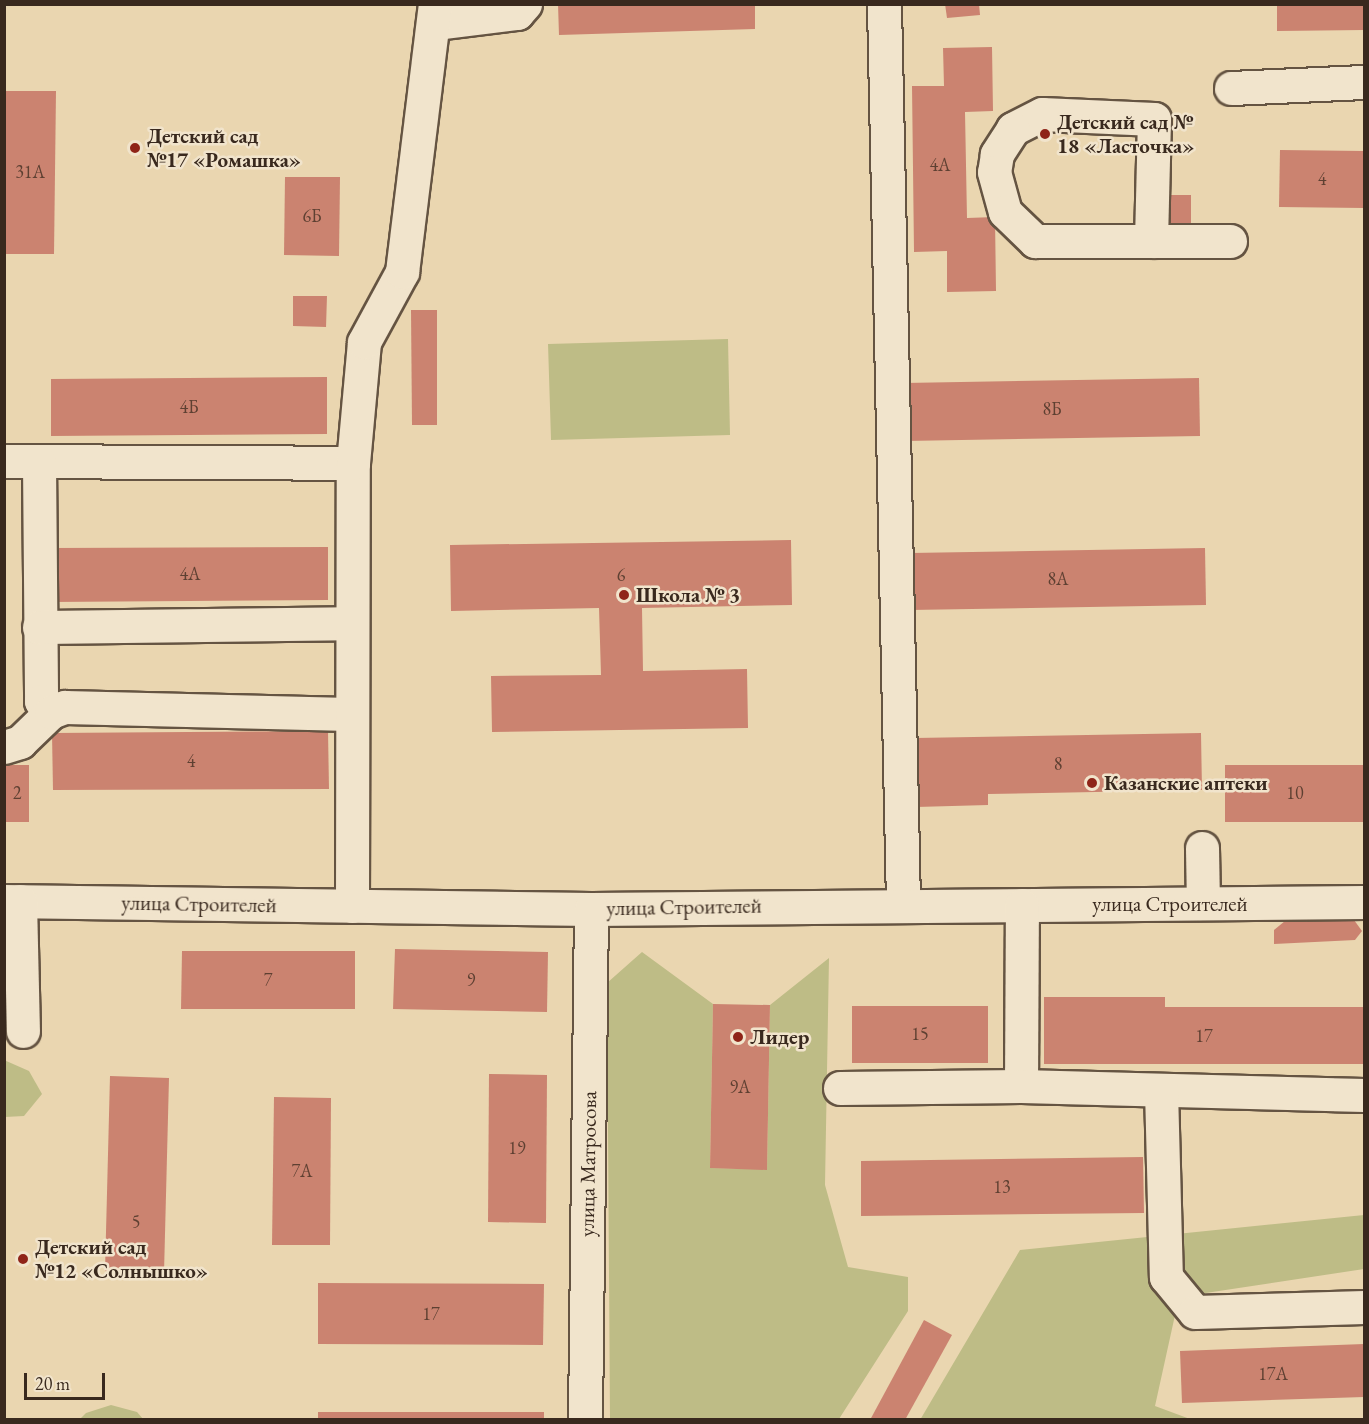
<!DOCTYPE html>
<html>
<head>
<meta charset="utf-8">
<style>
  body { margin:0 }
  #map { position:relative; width:1369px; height:1424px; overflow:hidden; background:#ead6b0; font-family:"EB Garamond",serif }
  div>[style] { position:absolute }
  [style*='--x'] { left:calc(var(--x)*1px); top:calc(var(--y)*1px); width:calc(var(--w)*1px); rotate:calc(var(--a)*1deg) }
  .green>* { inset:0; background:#bebc86 }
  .building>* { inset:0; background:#cb8370 }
  .roads { filter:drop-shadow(2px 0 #655442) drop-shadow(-2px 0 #655442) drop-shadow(0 2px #655442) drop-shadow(0 -2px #655442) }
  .minor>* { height:33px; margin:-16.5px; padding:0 16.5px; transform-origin:16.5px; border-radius:16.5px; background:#f1e4cc }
  .dots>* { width:16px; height:16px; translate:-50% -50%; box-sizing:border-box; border:3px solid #f1e4cc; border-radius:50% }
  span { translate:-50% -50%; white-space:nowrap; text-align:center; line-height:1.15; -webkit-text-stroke:5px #f1e4cc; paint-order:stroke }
  .number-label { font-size:18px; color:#5e4032 }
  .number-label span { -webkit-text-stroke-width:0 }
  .poi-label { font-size:21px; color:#39291e; font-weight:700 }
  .left { translate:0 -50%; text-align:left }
  .street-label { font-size:21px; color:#39291e }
  .frame { position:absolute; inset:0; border:6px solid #39291e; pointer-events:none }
  .scale { position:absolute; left:24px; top:1373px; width:81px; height:27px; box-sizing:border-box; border:3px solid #39291e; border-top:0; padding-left:8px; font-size:18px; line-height:21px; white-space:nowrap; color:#39291e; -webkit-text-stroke:4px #f1e4cc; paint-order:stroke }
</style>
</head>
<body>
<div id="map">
  <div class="green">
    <i style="clip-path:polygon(728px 339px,730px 435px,551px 440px,548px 344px)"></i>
    <i style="clip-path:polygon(642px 952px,713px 1004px,710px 1168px,767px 1169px,770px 1005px,829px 958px,825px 1185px,848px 1267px,908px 1277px,908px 1311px,839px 1419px,610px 1419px,607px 983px)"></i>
    <i style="clip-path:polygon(4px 1060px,29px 1071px,42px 1094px,24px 1116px,5px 1117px)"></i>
    <i style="clip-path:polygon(1364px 1215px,1364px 1269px,1179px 1297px,1155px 1406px,1190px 1419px,920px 1420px,1020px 1250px)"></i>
    <i style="clip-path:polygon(111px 1405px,137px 1412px,143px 1419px,80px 1419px,86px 1413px)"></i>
  </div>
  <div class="building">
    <i style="clip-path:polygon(558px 4px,755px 4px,755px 29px,559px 35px)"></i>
    <i style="clip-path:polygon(945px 4px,979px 4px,980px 15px,947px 18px)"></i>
    <i style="clip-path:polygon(1277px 4px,1364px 4px,1364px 30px,1277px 31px)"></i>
    <i style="clip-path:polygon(992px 47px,993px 111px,965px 112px,967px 218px,995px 217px,996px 291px,947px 292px,947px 251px,914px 252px,912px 86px,944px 86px,943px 48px)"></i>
    <i style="clip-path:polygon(4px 91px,56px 91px,54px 254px,4px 254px)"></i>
    <i style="clip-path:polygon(1280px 150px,1364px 151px,1364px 208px,1279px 207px)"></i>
    <i style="clip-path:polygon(285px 177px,340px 177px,339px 256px,284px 255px)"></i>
    <i style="clip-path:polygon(1167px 195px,1191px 195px,1191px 224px,1166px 224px)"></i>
    <i style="clip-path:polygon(293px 296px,327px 296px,326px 327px,293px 326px)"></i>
    <i style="clip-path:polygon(411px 310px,437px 310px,437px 425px,412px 425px)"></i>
    <i style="clip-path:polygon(327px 377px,327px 434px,51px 436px,51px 379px)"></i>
    <i style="clip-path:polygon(1199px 378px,1200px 436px,905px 441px,904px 383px)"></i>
    <i style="clip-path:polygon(791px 540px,792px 605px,642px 608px,643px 671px,747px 669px,748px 728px,492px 732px,491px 676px,601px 675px,599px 608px,451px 611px,450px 545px)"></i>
    <i style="clip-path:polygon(328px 547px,328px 600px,51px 602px,51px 548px)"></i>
    <i style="clip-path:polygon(1205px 548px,1206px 605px,910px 610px,910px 553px)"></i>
    <i style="clip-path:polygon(328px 731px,329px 789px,53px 790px,52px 733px)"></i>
    <i style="clip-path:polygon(1201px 733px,1202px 790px,988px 794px,988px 805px,916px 807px,915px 738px)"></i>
    <i style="clip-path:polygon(4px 765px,29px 765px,29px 822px,4px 822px)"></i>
    <i style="clip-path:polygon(1225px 765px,1364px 765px,1364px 822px,1225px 822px)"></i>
    <i style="clip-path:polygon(1354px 920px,1362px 931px,1355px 940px,1274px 944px,1274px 930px,1285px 921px)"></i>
    <i style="clip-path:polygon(395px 949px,548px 952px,547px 1012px,393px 1009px)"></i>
    <i style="clip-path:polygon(182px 951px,355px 951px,355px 1009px,181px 1009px)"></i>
    <i style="clip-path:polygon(1044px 997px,1165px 997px,1165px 1007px,1364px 1007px,1364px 1064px,1044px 1064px)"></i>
    <i style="clip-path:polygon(713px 1004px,770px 1005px,767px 1170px,710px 1168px)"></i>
    <i style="clip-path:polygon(852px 1006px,988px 1006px,988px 1063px,852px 1063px)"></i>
    <i style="clip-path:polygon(489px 1074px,547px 1075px,546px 1223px,488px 1222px)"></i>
    <i style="clip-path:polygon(110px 1076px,169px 1078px,164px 1273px,105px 1271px)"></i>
    <i style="clip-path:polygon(274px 1097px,331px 1098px,330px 1245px,272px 1245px)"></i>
    <i style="clip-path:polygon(1143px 1157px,1144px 1213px,861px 1216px,861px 1161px)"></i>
    <i style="clip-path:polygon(318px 1283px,544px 1284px,543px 1345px,318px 1344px)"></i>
    <i style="clip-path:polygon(924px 1320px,952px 1335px,905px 1420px,870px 1420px)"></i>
    <i style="clip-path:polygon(1364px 1344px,1364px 1397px,1182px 1403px,1180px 1351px)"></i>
    <i style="clip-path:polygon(318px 1412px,544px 1412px,544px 1420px,318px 1420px)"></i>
  </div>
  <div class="roads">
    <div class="minor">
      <i style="--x:884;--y:4;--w:902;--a:88.79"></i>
      <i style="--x:435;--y:23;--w:83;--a:-7"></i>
      <i style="--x:517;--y:13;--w:12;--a:-48"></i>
      <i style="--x:1231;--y:88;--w:133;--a:-2.6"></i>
      <i style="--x:1151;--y:241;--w:122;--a:-88.6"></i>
      <i style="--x:1154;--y:119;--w:112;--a:-177.4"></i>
      <i style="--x:1042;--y:114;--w:33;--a:153"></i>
      <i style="--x:1013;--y:129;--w:30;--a:123"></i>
      <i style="--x:997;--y:154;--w:18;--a:99"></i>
      <i style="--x:994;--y:172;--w:41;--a:74.6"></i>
      <i style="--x:1005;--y:212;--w:42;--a:44"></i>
      <i style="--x:1035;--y:241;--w:195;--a:0"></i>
      <i style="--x:4;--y:461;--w:349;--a:0.3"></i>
      <i style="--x:39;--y:462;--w:239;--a:89.5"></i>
      <i style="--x:41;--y:701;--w:15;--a:48"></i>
      <i style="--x:39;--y:627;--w:312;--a:-0.7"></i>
      <i style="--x:4;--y:747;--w:17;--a:-17"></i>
      <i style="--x:20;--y:742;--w:43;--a:-44.1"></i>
      <i style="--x:51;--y:712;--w:15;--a:-20"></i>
      <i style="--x:65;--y:707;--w:284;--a:1.4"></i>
      <i style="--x:1202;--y:848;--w:55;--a:89"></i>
      <i style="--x:4;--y:901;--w:587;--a:0.78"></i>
      <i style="--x:591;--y:909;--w:773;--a:-0.52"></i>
      <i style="--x:20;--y:901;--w:130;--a:88.7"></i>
      <i style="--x:352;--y:906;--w:443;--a:-89.9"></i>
      <i style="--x:353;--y:463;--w:121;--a:-84.8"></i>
      <i style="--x:364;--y:342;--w:80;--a:-61.5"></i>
      <i style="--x:402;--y:272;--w:270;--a:-83"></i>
      <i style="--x:1021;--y:1086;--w:181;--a:-89.7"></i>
      <i style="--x:840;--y:1088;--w:181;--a:-0.6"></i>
      <i style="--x:1021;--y:1086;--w:343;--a:1.5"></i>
      <i style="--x:1161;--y:1090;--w:187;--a:88.5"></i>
      <i style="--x:1166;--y:1277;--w:45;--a:50.4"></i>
      <i style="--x:1195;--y:1312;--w:169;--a:-1.7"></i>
      <i style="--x:585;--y:1420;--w:511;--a:-89.33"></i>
    </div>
  </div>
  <div class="dots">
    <i style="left:1045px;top:134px;background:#8f2418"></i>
    <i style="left:135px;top:148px;background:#8f2418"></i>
    <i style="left:624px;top:595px;background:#8f2418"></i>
    <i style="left:1092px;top:783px;background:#8f2418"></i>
    <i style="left:738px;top:1037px;background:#8f2418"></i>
    <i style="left:23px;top:1259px;background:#8f2418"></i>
  </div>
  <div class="number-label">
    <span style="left:940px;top:165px">4А</span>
    <span style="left:30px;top:172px">31А</span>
    <span style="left:1322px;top:179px">4</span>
    <span style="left:312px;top:216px">6Б</span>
    <span style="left:189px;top:407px">4Б</span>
    <span style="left:1052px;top:409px">8Б</span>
    <span style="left:190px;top:574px">4А</span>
    <span style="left:621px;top:575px">6</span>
    <span style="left:1058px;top:579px">8А</span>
    <span style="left:191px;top:761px">4</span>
    <span style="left:1058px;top:764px">8</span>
    <span style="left:17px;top:793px">2</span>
    <span style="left:1295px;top:793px">10</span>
    <span style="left:268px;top:980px">7</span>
    <span style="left:471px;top:980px">9</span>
    <span style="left:920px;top:1034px">15</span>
    <span style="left:1204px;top:1036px">17</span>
    <span style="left:740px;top:1087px">9А</span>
    <span style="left:517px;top:1148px">19</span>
    <span style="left:302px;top:1171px">7А</span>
    <span style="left:1002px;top:1187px">13</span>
    <span style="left:136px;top:1222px">5</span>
    <span style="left:431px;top:1314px">17</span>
    <span style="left:1273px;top:1374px">17А</span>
  </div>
  <div class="poi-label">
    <span class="left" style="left:1057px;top:134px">Детский сад №<br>18 «Ласточка»</span>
    <span class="left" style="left:147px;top:148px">Детский сад<br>№17 «Ромашка»</span>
    <span class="left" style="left:636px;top:595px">Школа № 3</span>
    <span class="left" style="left:1104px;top:783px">Казанские аптеки</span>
    <span class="left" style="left:750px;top:1037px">Лидер</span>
    <span class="left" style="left:35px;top:1259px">Детский сад<br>№12 «Солнышко»</span>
  </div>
  <div class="street-label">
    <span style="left:199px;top:904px;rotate:1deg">улица Строителей</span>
    <span style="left:1170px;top:904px">улица Строителей</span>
    <span style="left:684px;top:907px;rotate:-1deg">улица Строителей</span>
    <span style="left:588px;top:1164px;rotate:-89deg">улица Матросова</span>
  </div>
  <div class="frame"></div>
  <div class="scale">20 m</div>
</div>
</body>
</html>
